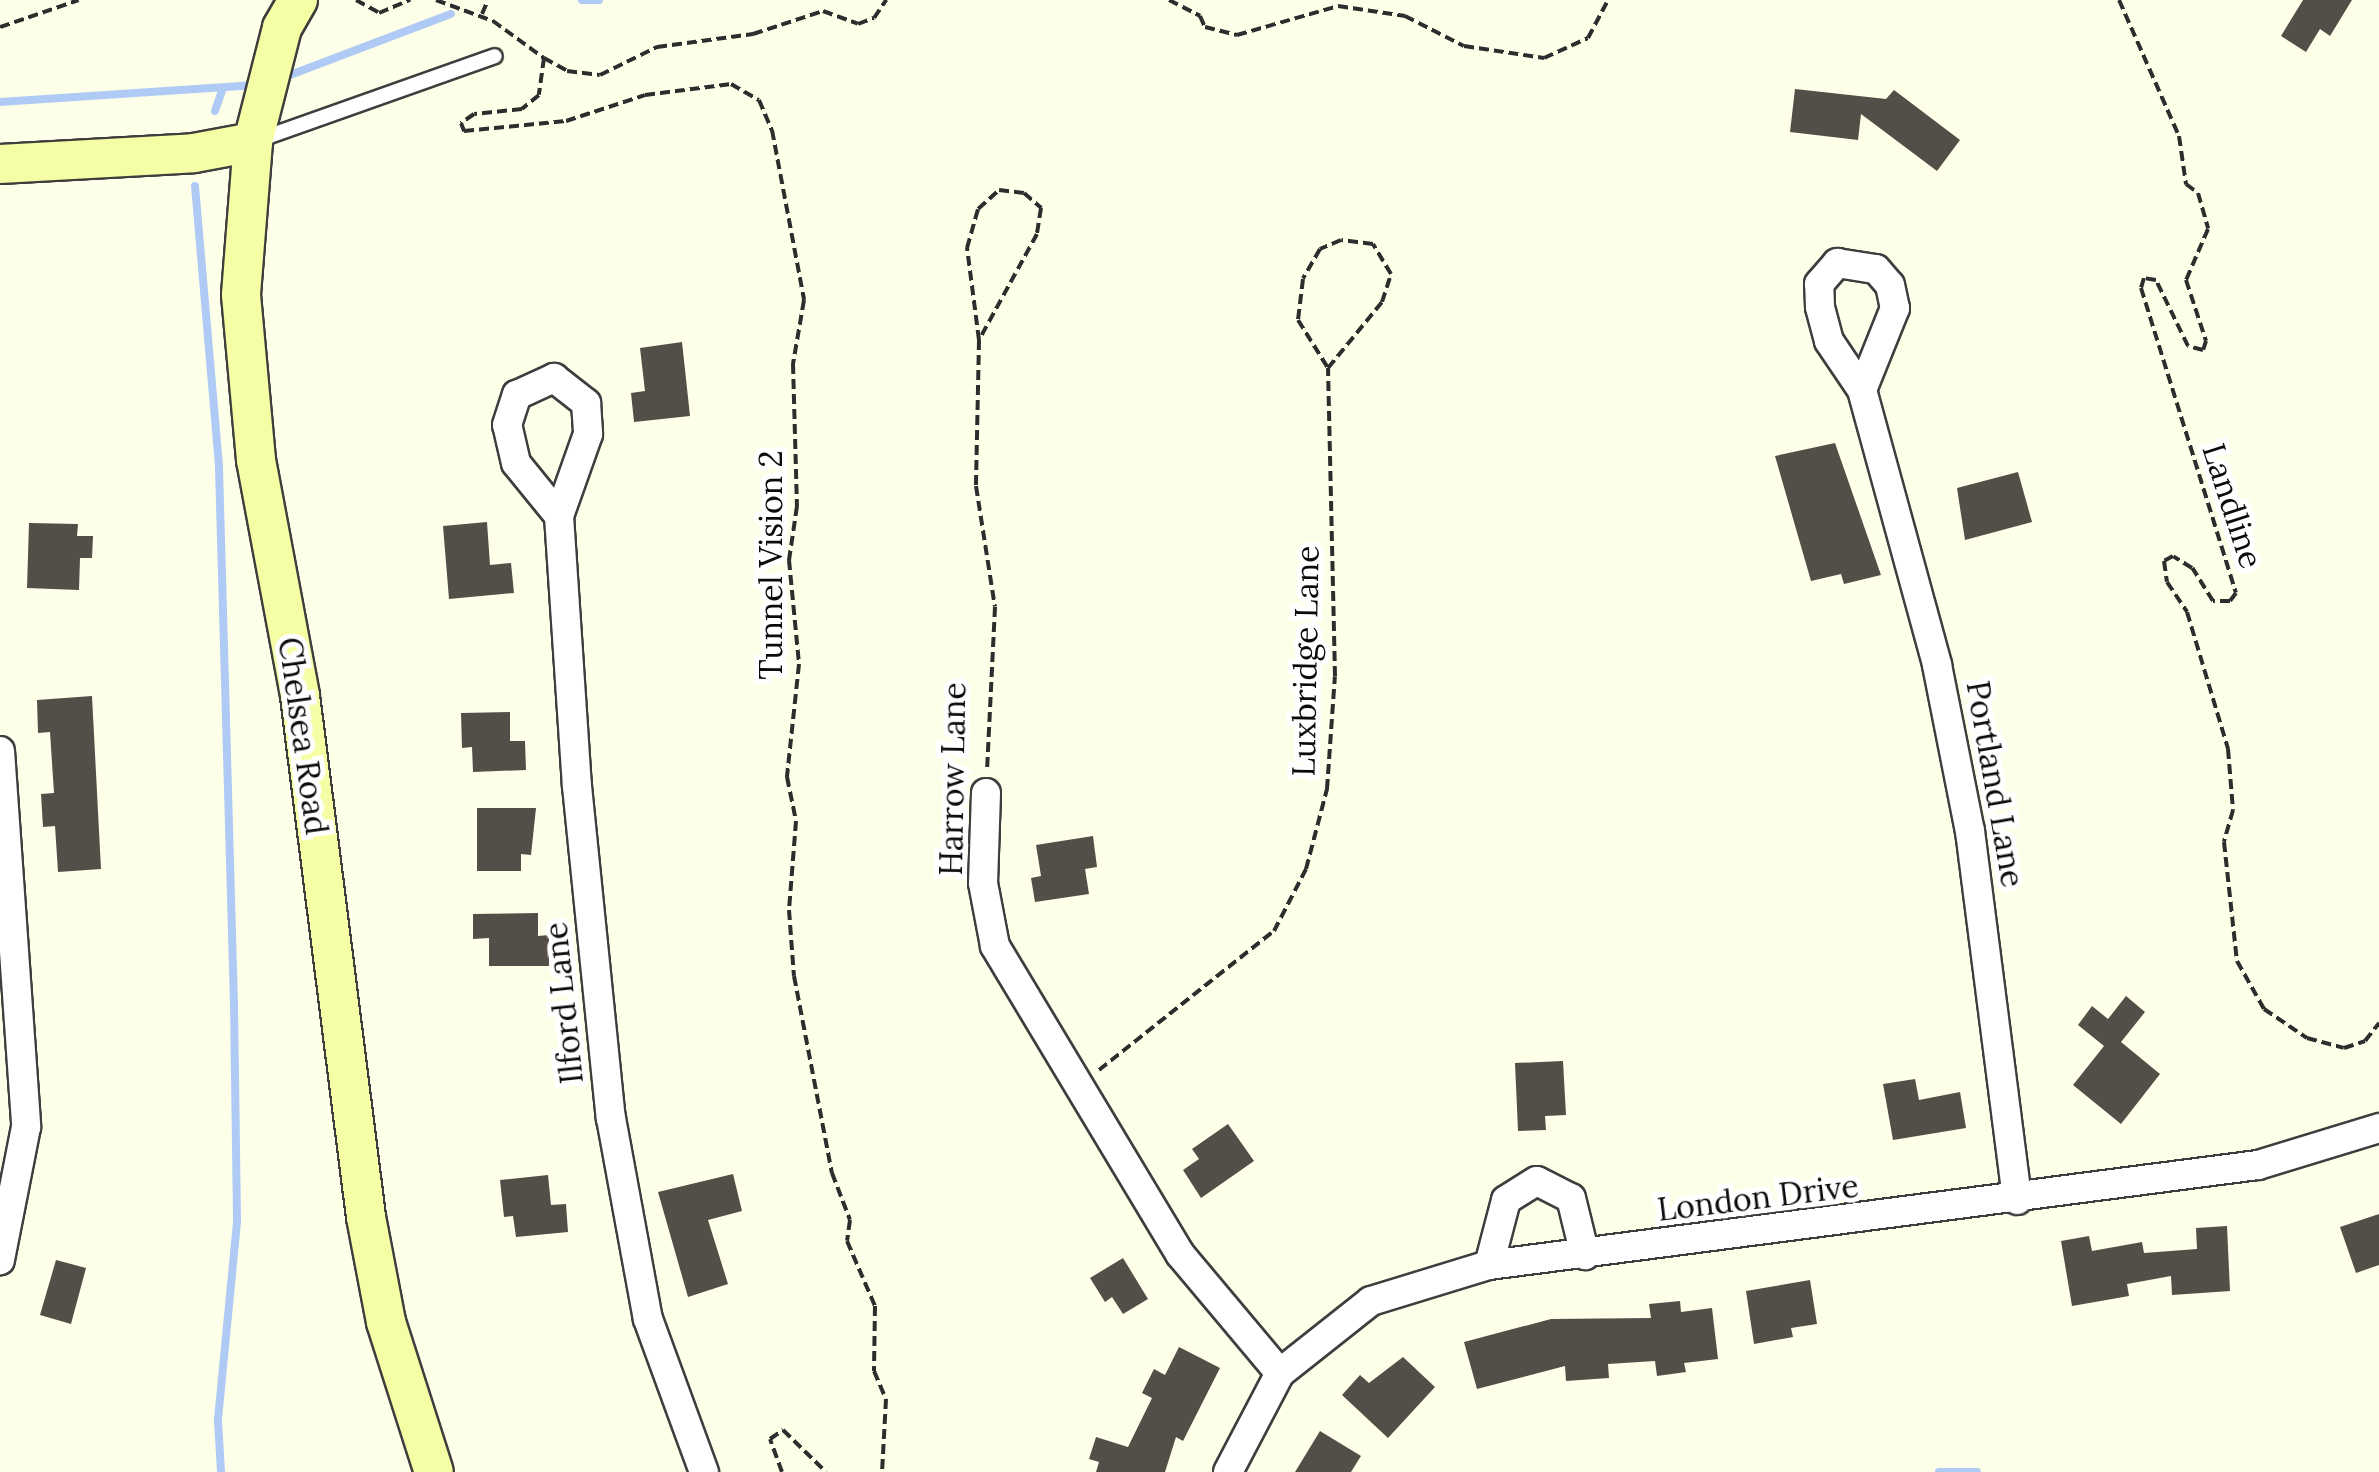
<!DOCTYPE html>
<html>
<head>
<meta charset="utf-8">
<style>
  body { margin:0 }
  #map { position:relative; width:2379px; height:1472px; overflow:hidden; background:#feffe9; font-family:Lora,serif }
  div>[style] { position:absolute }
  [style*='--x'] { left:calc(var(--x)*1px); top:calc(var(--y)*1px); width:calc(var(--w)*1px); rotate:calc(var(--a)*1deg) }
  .stream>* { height:8px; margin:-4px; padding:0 4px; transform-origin:4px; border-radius:4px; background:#afcbf5 }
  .building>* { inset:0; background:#534e47 }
  .path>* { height:4px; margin-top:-2px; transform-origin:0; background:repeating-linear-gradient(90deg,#2d2d2d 0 10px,transparent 0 15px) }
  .roads { filter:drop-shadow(2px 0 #3e3e3e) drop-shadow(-2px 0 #3e3e3e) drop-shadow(0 2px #3e3e3e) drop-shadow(0 -2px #3e3e3e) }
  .lane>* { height:14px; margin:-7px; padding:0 7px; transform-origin:7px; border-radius:7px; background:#fff }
  .street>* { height:28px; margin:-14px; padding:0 14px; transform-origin:14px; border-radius:14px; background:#fff }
  .secondary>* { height:38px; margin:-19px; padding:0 19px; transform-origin:19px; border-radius:19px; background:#f5fea4 }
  span { translate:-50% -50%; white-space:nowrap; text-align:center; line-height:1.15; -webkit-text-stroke:10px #fff; paint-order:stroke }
  .street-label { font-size:32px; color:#0b0b0b }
</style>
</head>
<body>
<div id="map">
  <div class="stream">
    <i style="--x:582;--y:0;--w:17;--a:0"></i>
    <i style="--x:290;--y:75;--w:172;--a:-20.8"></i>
    <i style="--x:0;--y:102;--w:245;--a:-3.8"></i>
    <i style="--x:215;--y:111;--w:21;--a:-71"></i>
    <i style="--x:195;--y:186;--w:283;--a:85.1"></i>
    <i style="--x:219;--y:468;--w:536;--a:88.4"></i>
    <i style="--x:234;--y:1004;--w:218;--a:89.2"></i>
    <i style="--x:237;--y:1222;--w:200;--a:95.5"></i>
    <i style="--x:218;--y:1421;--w:51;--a:86.6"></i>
    <i style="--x:1939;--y:1472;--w:38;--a:0"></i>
  </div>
  <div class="building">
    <i style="clip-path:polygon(2303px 0,2352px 0,2330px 36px,2320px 29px,2306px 52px,2281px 36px)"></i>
    <i style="clip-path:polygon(1795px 89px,1886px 99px,1894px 90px,1960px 140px,1937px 171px,1861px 114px,1858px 140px,1790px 132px)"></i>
    <i style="clip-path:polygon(682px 342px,690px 416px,634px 422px,631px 393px,645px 391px,640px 348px)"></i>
    <i style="clip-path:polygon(1835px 443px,1881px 575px,1844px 584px,1841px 574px,1811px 581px,1775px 456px)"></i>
    <i style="clip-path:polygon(2018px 472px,2032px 522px,1965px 540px,1957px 488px)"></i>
    <i style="clip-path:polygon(487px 522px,490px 565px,511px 563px,514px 593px,449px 599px,443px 526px)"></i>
    <i style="clip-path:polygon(29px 523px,78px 524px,77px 536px,93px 536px,92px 558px,80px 558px,79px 590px,27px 588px)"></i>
    <i style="clip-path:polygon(92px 696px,101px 869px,58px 872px,55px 826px,43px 827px,41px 794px,54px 793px,50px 732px,38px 733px,37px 700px)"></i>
    <i style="clip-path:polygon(510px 712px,510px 741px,525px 741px,526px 770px,473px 772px,472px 747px,462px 748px,461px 713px)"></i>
    <i style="clip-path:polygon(477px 808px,536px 808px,531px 855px,521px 854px,521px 871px,477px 871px)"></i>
    <i style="clip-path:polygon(1093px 836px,1097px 867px,1085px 869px,1089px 894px,1035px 902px,1031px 878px,1041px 876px,1036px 845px)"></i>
    <i style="clip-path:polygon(538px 913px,538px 936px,549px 935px,549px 966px,489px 966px,489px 938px,473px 939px,473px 914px)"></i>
    <i style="clip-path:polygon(2126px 996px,2145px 1012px,2121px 1042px,2160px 1074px,2121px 1124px,2073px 1085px,2104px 1046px,2078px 1025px,2092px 1006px,2108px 1019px)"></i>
    <i style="clip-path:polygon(1563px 1061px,1566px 1115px,1545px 1116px,1546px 1130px,1518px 1131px,1515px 1063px)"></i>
    <i style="clip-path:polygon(1915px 1079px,1919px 1100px,1960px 1092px,1966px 1128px,1893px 1140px,1883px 1084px)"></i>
    <i style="clip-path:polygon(1228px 1124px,1254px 1161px,1201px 1198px,1183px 1170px,1199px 1159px,1192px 1149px)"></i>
    <i style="clip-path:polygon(733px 1174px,742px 1211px,708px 1220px,728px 1284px,688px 1297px,658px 1192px)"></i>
    <i style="clip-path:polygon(548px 1175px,551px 1205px,566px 1204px,568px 1232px,516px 1237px,513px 1216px,504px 1217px,500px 1180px)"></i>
    <i style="clip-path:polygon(2379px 1214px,2379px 1265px,2356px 1273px,2340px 1227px)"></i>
    <i style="clip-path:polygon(2227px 1226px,2230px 1291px,2172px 1295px,2171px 1276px,2127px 1284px,2129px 1296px,2072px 1306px,2061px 1241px,2089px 1236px,2092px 1251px,2142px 1242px,2144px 1253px,2197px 1249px,2196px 1228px)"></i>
    <i style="clip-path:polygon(1123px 1258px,1148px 1299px,1123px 1314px,1112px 1297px,1105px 1302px,1090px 1278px)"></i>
    <i style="clip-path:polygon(56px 1260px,86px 1268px,71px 1324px,40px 1315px)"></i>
    <i style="clip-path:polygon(1810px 1280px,1817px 1324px,1791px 1328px,1793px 1337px,1754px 1344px,1746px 1291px)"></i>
    <i style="clip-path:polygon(1680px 1301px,1681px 1312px,1712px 1308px,1718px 1359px,1684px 1363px,1686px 1372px,1657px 1376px,1655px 1361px,1608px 1364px,1609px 1378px,1566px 1381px,1565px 1366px,1477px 1389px,1464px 1342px,1551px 1319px,1651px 1318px,1649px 1304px)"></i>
    <i style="clip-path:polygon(1179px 1347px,1220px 1368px,1183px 1441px,1176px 1437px,1165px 1472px,1096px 1472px,1099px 1462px,1089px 1459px,1096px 1437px,1128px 1447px,1152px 1398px,1142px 1393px,1154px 1369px,1165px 1375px)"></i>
    <i style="clip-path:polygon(1403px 1357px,1435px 1387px,1388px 1438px,1342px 1395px,1360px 1375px,1369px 1383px)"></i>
    <i style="clip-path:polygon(1320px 1431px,1361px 1456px,1351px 1472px,1295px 1472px)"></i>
  </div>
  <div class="path">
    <i style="--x:356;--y:0;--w:26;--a:29"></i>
    <i style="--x:379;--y:13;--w:34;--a:-23"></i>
    <i style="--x:436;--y:0;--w:61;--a:20.2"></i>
    <i style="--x:493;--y:21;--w:63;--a:36"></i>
    <i style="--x:544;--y:58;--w:37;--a:98"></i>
    <i style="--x:539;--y:95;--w:22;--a:141"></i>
    <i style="--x:522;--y:109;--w:48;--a:174.1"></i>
    <i style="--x:474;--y:114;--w:16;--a:145"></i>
    <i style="--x:461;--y:123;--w:9;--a:69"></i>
    <i style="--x:464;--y:131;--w:102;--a:-5.6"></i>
    <i style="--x:566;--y:121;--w:83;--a:-18.2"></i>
    <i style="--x:645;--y:95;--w:87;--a:-7.3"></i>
    <i style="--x:731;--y:84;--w:32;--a:30"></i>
    <i style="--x:759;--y:100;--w:33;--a:67"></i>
    <i style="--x:772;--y:130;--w:173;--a:79.3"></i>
    <i style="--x:804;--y:300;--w:65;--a:99.8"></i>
    <i style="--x:793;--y:364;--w:142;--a:88.4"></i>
    <i style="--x:797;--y:506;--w:55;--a:98.4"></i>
    <i style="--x:789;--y:560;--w:104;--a:84.5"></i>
    <i style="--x:799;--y:664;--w:114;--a:96.1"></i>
    <i style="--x:787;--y:777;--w:45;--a:78.4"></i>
    <i style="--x:796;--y:821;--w:89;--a:94.5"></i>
    <i style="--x:789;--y:910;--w:66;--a:85.7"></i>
    <i style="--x:794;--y:976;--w:201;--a:79.1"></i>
    <i style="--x:832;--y:1173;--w:50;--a:69"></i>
    <i style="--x:850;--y:1220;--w:21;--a:98"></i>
    <i style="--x:847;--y:1241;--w:71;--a:66.7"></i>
    <i style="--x:875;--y:1306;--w:65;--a:90.9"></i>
    <i style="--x:874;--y:1371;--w:30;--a:67"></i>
    <i style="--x:886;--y:1399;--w:73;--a:93.1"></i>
    <i style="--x:1169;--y:0;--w:35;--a:27"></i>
    <i style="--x:1200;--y:16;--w:12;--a:66"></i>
    <i style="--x:1205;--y:27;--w:33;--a:14"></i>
    <i style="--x:1237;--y:35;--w:105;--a:-16"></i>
    <i style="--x:1338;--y:6;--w:68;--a:8.5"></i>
    <i style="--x:1405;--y:16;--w:66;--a:27"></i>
    <i style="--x:1464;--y:46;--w:81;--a:8.5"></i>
    <i style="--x:1544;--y:58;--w:48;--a:-24.4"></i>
    <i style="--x:1588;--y:38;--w:43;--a:-62.2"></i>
    <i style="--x:2119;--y:0;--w:149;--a:66.2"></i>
    <i style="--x:2179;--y:136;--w:49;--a:81.7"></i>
    <i style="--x:2186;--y:184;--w:15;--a:37"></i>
    <i style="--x:2198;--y:193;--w:37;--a:74"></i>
    <i style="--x:2208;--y:229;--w:56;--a:113.3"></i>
    <i style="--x:2186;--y:280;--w:64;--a:71.8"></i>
    <i style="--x:2206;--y:341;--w:9;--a:108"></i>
    <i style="--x:2203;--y:350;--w:16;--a:-165"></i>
    <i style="--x:2188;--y:346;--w:73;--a:-115.9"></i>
    <i style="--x:2156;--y:280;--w:12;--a:-171"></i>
    <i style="--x:2144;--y:278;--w:10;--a:107"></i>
    <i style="--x:2141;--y:288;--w:319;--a:72.7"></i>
    <i style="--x:2236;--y:593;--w:10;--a:127"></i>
    <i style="--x:2230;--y:601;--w:17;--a:180"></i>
    <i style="--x:2213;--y:601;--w:39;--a:-122"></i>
    <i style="--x:2192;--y:568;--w:22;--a:-148"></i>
    <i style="--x:2173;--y:556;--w:10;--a:151"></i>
    <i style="--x:2164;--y:561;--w:21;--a:82"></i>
    <i style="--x:2167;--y:582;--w:36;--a:56"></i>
    <i style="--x:2187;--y:612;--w:143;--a:73.3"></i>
    <i style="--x:2228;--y:749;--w:61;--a:85.3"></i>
    <i style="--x:2233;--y:810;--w:33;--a:106"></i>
    <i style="--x:2224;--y:842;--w:120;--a:83.8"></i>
    <i style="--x:2237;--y:961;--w:55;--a:60.6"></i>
    <i style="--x:2264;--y:1009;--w:52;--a:34"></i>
    <i style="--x:2307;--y:1038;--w:38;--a:15"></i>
    <i style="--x:2344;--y:1048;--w:22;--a:-18"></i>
    <i style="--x:2365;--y:1041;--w:23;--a:-52"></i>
    <i style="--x:482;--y:14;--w:15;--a:-67"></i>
    <i style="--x:0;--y:27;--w:83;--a:-18.9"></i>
    <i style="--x:544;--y:58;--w:26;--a:29"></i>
    <i style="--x:567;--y:71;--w:33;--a:7"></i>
    <i style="--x:600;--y:75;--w:64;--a:-26.2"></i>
    <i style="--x:657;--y:47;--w:97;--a:-7.7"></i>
    <i style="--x:753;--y:34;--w:74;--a:-18.2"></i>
    <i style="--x:823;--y:11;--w:37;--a:20"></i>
    <i style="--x:858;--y:24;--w:17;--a:-21"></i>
    <i style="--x:874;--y:18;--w:22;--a:-56"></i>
    <i style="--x:979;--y:340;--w:93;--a:-97.4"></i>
    <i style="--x:967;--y:248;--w:41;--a:-74.2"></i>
    <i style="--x:978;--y:209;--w:28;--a:-42"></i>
    <i style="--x:999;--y:190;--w:25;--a:7"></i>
    <i style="--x:1024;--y:193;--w:23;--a:41"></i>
    <i style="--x:1041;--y:208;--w:26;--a:99"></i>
    <i style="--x:1037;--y:234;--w:121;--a:118.7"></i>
    <i style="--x:979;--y:340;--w:146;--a:91.2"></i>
    <i style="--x:976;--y:486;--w:122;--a:81.1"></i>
    <i style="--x:995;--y:607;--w:161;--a:92.8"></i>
    <i style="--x:1099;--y:1070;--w:223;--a:-38.5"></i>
    <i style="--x:1274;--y:931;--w:70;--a:-62.7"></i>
    <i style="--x:1306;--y:869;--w:83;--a:-75.3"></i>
    <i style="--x:1327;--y:789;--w:113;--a:-86"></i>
    <i style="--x:1335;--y:676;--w:308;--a:-91.3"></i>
    <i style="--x:1328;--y:368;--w:85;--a:-50.7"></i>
    <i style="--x:1382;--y:302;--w:29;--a:-72"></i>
    <i style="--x:1391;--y:274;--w:35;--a:-121"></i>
    <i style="--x:1373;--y:244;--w:32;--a:-173"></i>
    <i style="--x:1341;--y:240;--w:23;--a:157"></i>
    <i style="--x:1320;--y:249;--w:34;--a:120"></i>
    <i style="--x:1303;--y:279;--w:41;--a:97"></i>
    <i style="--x:1298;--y:320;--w:57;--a:58"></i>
    <i style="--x:782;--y:1472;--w:35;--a:-110"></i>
    <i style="--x:770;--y:1439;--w:16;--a:-35"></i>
    <i style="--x:783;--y:1430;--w:60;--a:44.3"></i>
  </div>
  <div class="roads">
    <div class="lane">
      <i style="--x:258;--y:140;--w:251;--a:-19.5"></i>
    </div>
    <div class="street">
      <i style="--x:1862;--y:390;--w:59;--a:-124"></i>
      <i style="--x:1829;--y:341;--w:35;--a:-105"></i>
      <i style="--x:1820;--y:307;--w:23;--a:-92"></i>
      <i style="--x:1819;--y:284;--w:28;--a:-49"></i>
      <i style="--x:1837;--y:263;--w:39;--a:9"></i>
      <i style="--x:1876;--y:269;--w:21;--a:49"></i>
      <i style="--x:1890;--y:285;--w:24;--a:78"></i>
      <i style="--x:1895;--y:308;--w:88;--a:111.9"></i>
      <i style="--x:1862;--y:390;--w:285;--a:74.7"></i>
      <i style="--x:1937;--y:665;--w:169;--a:78.8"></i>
      <i style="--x:1970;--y:831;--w:372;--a:82.7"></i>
      <i style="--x:559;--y:516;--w:68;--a:-129.1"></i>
      <i style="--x:516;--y:463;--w:39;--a:-103"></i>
      <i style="--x:507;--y:425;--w:32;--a:-72"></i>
      <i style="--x:517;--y:395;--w:41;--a:-24.7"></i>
      <i style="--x:554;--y:378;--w:41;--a:38"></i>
      <i style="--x:586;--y:403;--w:31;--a:86"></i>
      <i style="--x:588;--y:434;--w:87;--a:109.5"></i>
      <i style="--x:559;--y:516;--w:271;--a:86.2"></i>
      <i style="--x:577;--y:786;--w:334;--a:84.2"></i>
      <i style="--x:611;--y:1118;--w:204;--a:79.6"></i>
      <i style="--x:648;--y:1319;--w:163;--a:69.9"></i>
      <i style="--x:0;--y:751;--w:377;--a:86"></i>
      <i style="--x:26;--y:1127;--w:136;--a:101.1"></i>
      <i style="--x:986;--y:793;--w:90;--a:91.9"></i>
      <i style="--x:983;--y:883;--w:64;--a:79.2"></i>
      <i style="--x:995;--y:946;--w:359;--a:59"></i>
      <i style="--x:1180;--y:1254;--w:155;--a:50"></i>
      <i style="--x:1489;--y:1265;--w:67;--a:-75.3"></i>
      <i style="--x:1506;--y:1200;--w:36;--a:-32"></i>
      <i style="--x:1537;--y:1181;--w:38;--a:27"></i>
      <i style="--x:1571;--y:1198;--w:59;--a:76.2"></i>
      <i style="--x:1228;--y:1472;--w:112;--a:-62.3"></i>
      <i style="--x:1280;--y:1373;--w:116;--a:-38.4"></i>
      <i style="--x:1371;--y:1301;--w:123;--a:-17"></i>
      <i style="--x:1489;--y:1265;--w:775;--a:-7.41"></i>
      <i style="--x:2258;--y:1165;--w:127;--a:-17"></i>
    </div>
    <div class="secondary">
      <i style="--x:298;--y:0;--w:32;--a:120"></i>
      <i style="--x:282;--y:28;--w:118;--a:104.3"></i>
      <i style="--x:253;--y:142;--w:153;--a:94.5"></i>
      <i style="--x:241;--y:295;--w:166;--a:84.8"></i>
      <i style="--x:256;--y:460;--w:240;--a:79.4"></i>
      <i style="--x:300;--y:696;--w:525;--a:82.78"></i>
      <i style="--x:366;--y:1217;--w:107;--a:79.2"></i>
      <i style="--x:386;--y:1322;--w:157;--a:72.3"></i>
      <i style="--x:0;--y:164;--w:194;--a:-3.2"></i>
      <i style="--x:194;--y:153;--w:60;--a:-10.6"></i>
    </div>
  </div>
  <div class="street-label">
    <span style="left:2232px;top:506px;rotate:72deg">Landline</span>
    <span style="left:771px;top:565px;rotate:-90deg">Tunnel Vision 2</span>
    <span style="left:1306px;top:661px;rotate:-89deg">Luxbridge Lane</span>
    <span style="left:303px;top:736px;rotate:82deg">Chelsea Road</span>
    <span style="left:953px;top:779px;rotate:-89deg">Harrow Lane</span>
    <span style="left:1995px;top:784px;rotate:80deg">Portland Lane</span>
    <span style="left:564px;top:1003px;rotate:-96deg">Ilford Lane</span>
    <span style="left:1758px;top:1198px;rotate:-7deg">London Drive</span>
  </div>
</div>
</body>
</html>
